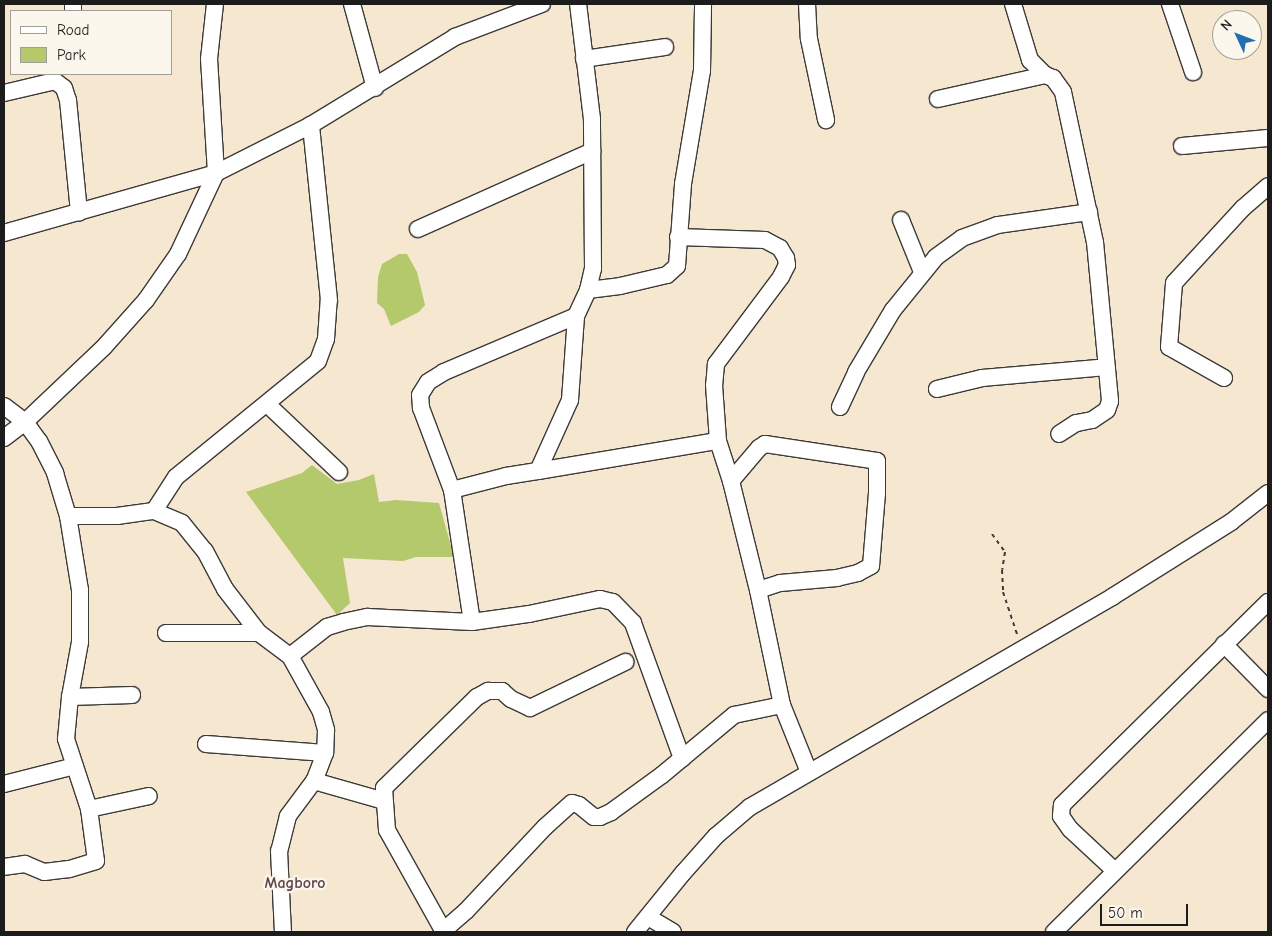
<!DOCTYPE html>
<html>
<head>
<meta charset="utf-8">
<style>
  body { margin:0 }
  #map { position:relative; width:1272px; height:936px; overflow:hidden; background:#f6e7d0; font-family:"Comic Neue",sans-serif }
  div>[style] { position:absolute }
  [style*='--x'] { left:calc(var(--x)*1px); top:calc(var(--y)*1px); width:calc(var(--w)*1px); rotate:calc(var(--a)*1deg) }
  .green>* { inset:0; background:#b4c86c }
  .path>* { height:2px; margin-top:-1px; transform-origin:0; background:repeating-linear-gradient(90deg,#3d3a37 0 4px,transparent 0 8px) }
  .roads { filter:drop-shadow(1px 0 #3d3a37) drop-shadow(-1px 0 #3d3a37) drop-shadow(0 1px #3d3a37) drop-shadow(0 -1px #3d3a37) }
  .minor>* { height:16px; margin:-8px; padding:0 8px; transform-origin:8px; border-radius:8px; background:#fff }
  span { translate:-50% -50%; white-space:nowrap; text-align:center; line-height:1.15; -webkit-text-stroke:4.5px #fbf7ec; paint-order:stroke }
  .quarter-label { font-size:16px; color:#60444d; font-weight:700 }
  .frame { position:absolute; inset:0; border:5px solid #1c1c1c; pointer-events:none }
  .legend { position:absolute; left:10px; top:10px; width:162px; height:65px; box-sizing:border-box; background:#fbf7ec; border:1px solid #a29f99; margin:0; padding:6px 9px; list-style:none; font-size:15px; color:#1c1c1c }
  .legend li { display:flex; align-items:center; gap:10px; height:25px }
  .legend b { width:25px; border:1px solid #a29f99 }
  .north { position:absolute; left:1212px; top:10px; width:50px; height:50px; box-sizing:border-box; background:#fbf7ec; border:1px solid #a29f99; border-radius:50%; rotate:313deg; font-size:14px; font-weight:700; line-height:20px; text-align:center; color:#1c1c1c }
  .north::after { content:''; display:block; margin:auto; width:18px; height:22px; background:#1f6fb2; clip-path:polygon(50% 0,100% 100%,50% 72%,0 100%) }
  .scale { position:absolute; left:1100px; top:904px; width:88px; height:22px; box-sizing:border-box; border:2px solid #1c1c1c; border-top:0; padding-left:6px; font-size:15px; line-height:18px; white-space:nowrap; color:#1c1c1c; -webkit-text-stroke:4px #fbf7ec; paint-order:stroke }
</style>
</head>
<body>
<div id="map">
  <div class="green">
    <i style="clip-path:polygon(399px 254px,407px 254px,417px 272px,425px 305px,419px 312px,391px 326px,384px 309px,377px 303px,378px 277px,382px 264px)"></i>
    <i style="clip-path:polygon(312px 465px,337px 484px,359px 480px,374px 474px,379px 502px,396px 500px,439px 503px,454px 557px,416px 557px,403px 561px,343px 558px,350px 603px,337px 615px,246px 492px,302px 473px)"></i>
  </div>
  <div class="path">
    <i style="--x:992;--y:534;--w:22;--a:54"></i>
    <i style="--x:1005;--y:552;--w:18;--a:99"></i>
    <i style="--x:1002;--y:570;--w:22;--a:87"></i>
    <i style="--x:1003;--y:592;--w:47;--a:71.6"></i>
  </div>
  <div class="roads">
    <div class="minor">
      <i style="--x:352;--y:4;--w:87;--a:74.7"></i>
      <i style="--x:807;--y:4;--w:35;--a:87"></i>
      <i style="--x:809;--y:39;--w:83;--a:78.1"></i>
      <i style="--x:1013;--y:4;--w:59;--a:73.1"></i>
      <i style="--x:1030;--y:60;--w:21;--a:45"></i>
      <i style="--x:1045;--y:75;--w:9;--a:21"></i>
      <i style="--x:1053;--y:78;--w:17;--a:54"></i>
      <i style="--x:1063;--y:92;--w:153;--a:78"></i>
      <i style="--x:1095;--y:242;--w:160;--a:84.6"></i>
      <i style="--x:1110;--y:401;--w:9;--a:108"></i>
      <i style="--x:1107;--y:410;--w:18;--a:146"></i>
      <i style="--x:1092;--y:420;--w:16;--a:169"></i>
      <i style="--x:1076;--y:423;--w:20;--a:147"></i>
      <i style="--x:1170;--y:4;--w:72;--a:71.3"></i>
      <i style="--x:73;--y:11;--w:7;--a:-90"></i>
      <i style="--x:584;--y:59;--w:82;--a:-8.4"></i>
      <i style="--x:4;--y:93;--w:52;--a:-13.2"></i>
      <i style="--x:55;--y:81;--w:11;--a:38"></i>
      <i style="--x:64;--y:88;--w:13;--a:72"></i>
      <i style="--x:68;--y:100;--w:113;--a:84.4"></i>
      <i style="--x:938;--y:99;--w:110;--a:-12.6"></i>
      <i style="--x:1182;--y:146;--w:86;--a:-5.3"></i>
      <i style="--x:901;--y:220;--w:56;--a:68"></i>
      <i style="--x:418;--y:229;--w:191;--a:-24.1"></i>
      <i style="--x:4;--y:233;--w:220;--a:-15.8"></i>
      <i style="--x:216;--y:173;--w:106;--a:-26.8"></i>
      <i style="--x:311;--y:125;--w:169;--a:-31.4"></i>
      <i style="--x:455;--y:37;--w:93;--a:-20.8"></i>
      <i style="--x:678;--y:237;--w:87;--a:2"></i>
      <i style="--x:765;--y:240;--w:17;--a:28"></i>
      <i style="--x:780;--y:248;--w:12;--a:59"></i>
      <i style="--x:786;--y:258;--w:7;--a:82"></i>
      <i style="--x:787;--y:265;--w:13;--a:117"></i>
      <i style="--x:781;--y:277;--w:109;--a:126.8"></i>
      <i style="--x:716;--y:364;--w:21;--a:95"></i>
      <i style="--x:714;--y:385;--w:56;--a:85.9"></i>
      <i style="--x:718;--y:441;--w:42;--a:72"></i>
      <i style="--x:731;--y:481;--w:112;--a:76.1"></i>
      <i style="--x:758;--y:590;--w:117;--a:78.2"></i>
      <i style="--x:782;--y:705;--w:72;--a:68.1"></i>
      <i style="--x:588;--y:290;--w:32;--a:-7"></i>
      <i style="--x:620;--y:286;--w:48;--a:-13.2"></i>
      <i style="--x:667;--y:275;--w:13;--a:-42"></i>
      <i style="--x:677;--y:266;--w:82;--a:-85.8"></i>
      <i style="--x:683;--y:184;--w:115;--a:-80.5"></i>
      <i style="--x:702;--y:71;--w:67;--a:-89.1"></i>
      <i style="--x:1224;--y:378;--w:63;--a:-150.6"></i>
      <i style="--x:1169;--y:347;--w:64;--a:-85.5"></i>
      <i style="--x:1174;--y:283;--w:102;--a:-47.4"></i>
      <i style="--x:1243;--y:208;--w:33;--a:-41"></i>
      <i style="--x:937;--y:389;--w:46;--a:-13.7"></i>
      <i style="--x:982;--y:378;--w:125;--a:-5"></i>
      <i style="--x:267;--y:404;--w:99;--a:43.4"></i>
      <i style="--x:4;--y:406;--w:26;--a:37"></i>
      <i style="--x:25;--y:422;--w:24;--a:54"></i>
      <i style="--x:39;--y:441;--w:36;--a:63"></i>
      <i style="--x:55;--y:473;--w:45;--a:73.2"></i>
      <i style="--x:68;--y:516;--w:75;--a:80.8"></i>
      <i style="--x:80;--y:590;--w:52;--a:90"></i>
      <i style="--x:80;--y:642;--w:56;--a:100.3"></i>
      <i style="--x:70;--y:697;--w:42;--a:95.4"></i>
      <i style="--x:66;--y:739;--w:74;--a:71.8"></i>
      <i style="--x:89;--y:809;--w:52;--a:82.3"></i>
      <i style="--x:96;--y:861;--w:28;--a:163"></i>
      <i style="--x:69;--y:869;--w:25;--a:173"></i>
      <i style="--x:44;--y:872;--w:21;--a:-157"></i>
      <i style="--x:25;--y:864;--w:21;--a:172"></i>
      <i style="--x:840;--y:407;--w:38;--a:-65"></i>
      <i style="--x:856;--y:372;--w:72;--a:-59.2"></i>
      <i style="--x:893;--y:310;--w:68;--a:-50.9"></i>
      <i style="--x:936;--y:257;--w:32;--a:-36"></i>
      <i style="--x:962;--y:238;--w:38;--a:-20"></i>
      <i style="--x:998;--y:225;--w:92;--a:-8.1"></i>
      <i style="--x:4;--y:438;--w:26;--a:-37"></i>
      <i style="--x:25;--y:422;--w:109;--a:-43.5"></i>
      <i style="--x:104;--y:347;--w:63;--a:-48.2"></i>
      <i style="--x:146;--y:300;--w:56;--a:-55.2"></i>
      <i style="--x:178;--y:254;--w:89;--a:-64.9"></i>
      <i style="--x:216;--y:173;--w:114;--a:-93.5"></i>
      <i style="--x:209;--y:59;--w:55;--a:-83.8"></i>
      <i style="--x:538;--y:471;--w:182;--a:-9.5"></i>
      <i style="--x:731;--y:481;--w:43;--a:-49.7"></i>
      <i style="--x:759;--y:448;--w:7;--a:-34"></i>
      <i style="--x:765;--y:444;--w:113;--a:8.6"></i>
      <i style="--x:877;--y:461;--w:32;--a:90"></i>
      <i style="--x:877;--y:493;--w:73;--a:94.7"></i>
      <i style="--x:871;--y:566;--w:15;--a:152"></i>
      <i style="--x:858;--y:573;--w:22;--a:167"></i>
      <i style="--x:837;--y:578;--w:57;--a:175"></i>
      <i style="--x:780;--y:583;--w:23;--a:162"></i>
      <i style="--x:452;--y:490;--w:56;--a:-14.5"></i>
      <i style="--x:506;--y:476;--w:32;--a:-9"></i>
      <i style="--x:538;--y:471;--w:78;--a:-65.7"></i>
      <i style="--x:570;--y:400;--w:84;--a:-85.9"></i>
      <i style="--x:576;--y:316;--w:29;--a:-65"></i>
      <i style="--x:588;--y:290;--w:22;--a:-77"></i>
      <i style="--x:593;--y:269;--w:150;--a:-90.4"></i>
      <i style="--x:592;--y:119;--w:116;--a:-96.9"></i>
      <i style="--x:154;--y:511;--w:40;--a:-57.1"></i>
      <i style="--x:176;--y:477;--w:183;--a:-39.2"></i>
      <i style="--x:318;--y:361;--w:23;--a:-70"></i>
      <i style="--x:326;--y:339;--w:39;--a:-86"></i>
      <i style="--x:329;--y:300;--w:176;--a:-95.9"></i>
      <i style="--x:68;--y:516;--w:49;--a:0"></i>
      <i style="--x:117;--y:516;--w:37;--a:-8"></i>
      <i style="--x:154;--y:511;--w:30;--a:23"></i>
      <i style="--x:182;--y:523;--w:36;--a:51"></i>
      <i style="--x:205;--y:551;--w:43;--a:62.2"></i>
      <i style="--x:225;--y:589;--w:56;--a:52.3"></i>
      <i style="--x:259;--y:633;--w:39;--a:37"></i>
      <i style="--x:290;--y:656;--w:64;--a:61"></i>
      <i style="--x:321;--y:712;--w:19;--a:74"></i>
      <i style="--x:326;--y:730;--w:23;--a:92"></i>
      <i style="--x:325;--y:753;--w:30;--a:111"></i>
      <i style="--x:314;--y:781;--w:44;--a:126.6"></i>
      <i style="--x:288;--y:816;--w:36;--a:104"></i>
      <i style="--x:279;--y:851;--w:81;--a:87.2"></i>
      <i style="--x:472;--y:622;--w:134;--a:-98.6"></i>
      <i style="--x:452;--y:490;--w:88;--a:-110.7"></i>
      <i style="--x:421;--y:408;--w:13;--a:-94"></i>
      <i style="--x:420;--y:395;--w:15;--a:-58"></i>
      <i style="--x:428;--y:382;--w:19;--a:-32"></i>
      <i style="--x:444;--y:372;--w:143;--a:-23"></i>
      <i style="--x:166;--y:633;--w:93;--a:0"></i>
      <i style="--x:1224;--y:644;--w:63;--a:45.6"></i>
      <i style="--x:290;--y:656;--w:47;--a:-38.1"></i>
      <i style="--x:327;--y:627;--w:17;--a:-17"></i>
      <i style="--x:343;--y:622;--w:25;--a:-12"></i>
      <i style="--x:367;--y:617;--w:105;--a:2.7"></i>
      <i style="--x:472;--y:622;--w:58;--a:-8"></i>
      <i style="--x:529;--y:614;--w:73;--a:-11.9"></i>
      <i style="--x:600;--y:599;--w:13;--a:13"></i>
      <i style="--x:613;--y:602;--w:29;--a:46"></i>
      <i style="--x:633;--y:623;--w:144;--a:70.1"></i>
      <i style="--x:70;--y:697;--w:62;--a:-1.8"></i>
      <i style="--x:206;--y:744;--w:119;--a:4.3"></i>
      <i style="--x:314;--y:781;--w:73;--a:15.9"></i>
      <i style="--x:4;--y:784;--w:73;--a:-14.2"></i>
      <i style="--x:89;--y:809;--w:61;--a:-12.2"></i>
      <i style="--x:1114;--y:870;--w:60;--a:-137"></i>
      <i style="--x:1070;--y:829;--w:16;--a:-125"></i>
      <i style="--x:1061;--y:816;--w:11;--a:-85"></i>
      <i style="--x:1062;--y:805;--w:289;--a:-44.6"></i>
      <i style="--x:648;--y:917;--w:29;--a:31"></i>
      <i style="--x:443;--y:931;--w:30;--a:-41"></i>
      <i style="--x:466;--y:911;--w:115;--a:-46.8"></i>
      <i style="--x:545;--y:827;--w:36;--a:-42"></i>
      <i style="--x:572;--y:803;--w:7;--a:16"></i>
      <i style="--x:579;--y:805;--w:19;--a:39"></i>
      <i style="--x:594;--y:817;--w:6;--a:0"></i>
      <i style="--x:600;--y:817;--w:12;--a:-24"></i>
      <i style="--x:611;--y:812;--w:63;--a:-36"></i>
      <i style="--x:662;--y:775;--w:94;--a:-39.8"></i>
      <i style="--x:734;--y:715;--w:49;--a:-11.8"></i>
      <i style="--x:444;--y:932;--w:117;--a:-119.2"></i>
      <i style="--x:387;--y:830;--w:42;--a:-94.1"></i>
      <i style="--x:384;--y:788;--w:130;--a:-44.4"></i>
      <i style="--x:477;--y:697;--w:13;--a:-29"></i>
      <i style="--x:488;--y:691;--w:14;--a:0"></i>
      <i style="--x:502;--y:691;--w:12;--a:42"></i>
      <i style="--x:511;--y:699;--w:21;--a:25"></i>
      <i style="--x:530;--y:708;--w:106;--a:-25.8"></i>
      <i style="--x:635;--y:932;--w:76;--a:-50.9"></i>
      <i style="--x:683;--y:873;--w:50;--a:-48.3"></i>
      <i style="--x:716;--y:836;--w:45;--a:-40.5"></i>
      <i style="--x:750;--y:807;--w:419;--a:-30.1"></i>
      <i style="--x:1112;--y:597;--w:141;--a:-32.2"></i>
      <i style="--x:1231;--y:522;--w:47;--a:-38.1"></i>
      <i style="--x:1054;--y:932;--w:301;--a:-44.7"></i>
    </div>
  </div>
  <div class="quarter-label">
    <span style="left:295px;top:883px">Magboro</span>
  </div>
  <div class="frame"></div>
  <ul class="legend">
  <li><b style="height:6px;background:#fff"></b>Road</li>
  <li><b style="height:14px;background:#b4c86c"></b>Park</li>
  </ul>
  <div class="north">N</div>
  <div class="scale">50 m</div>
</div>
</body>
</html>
